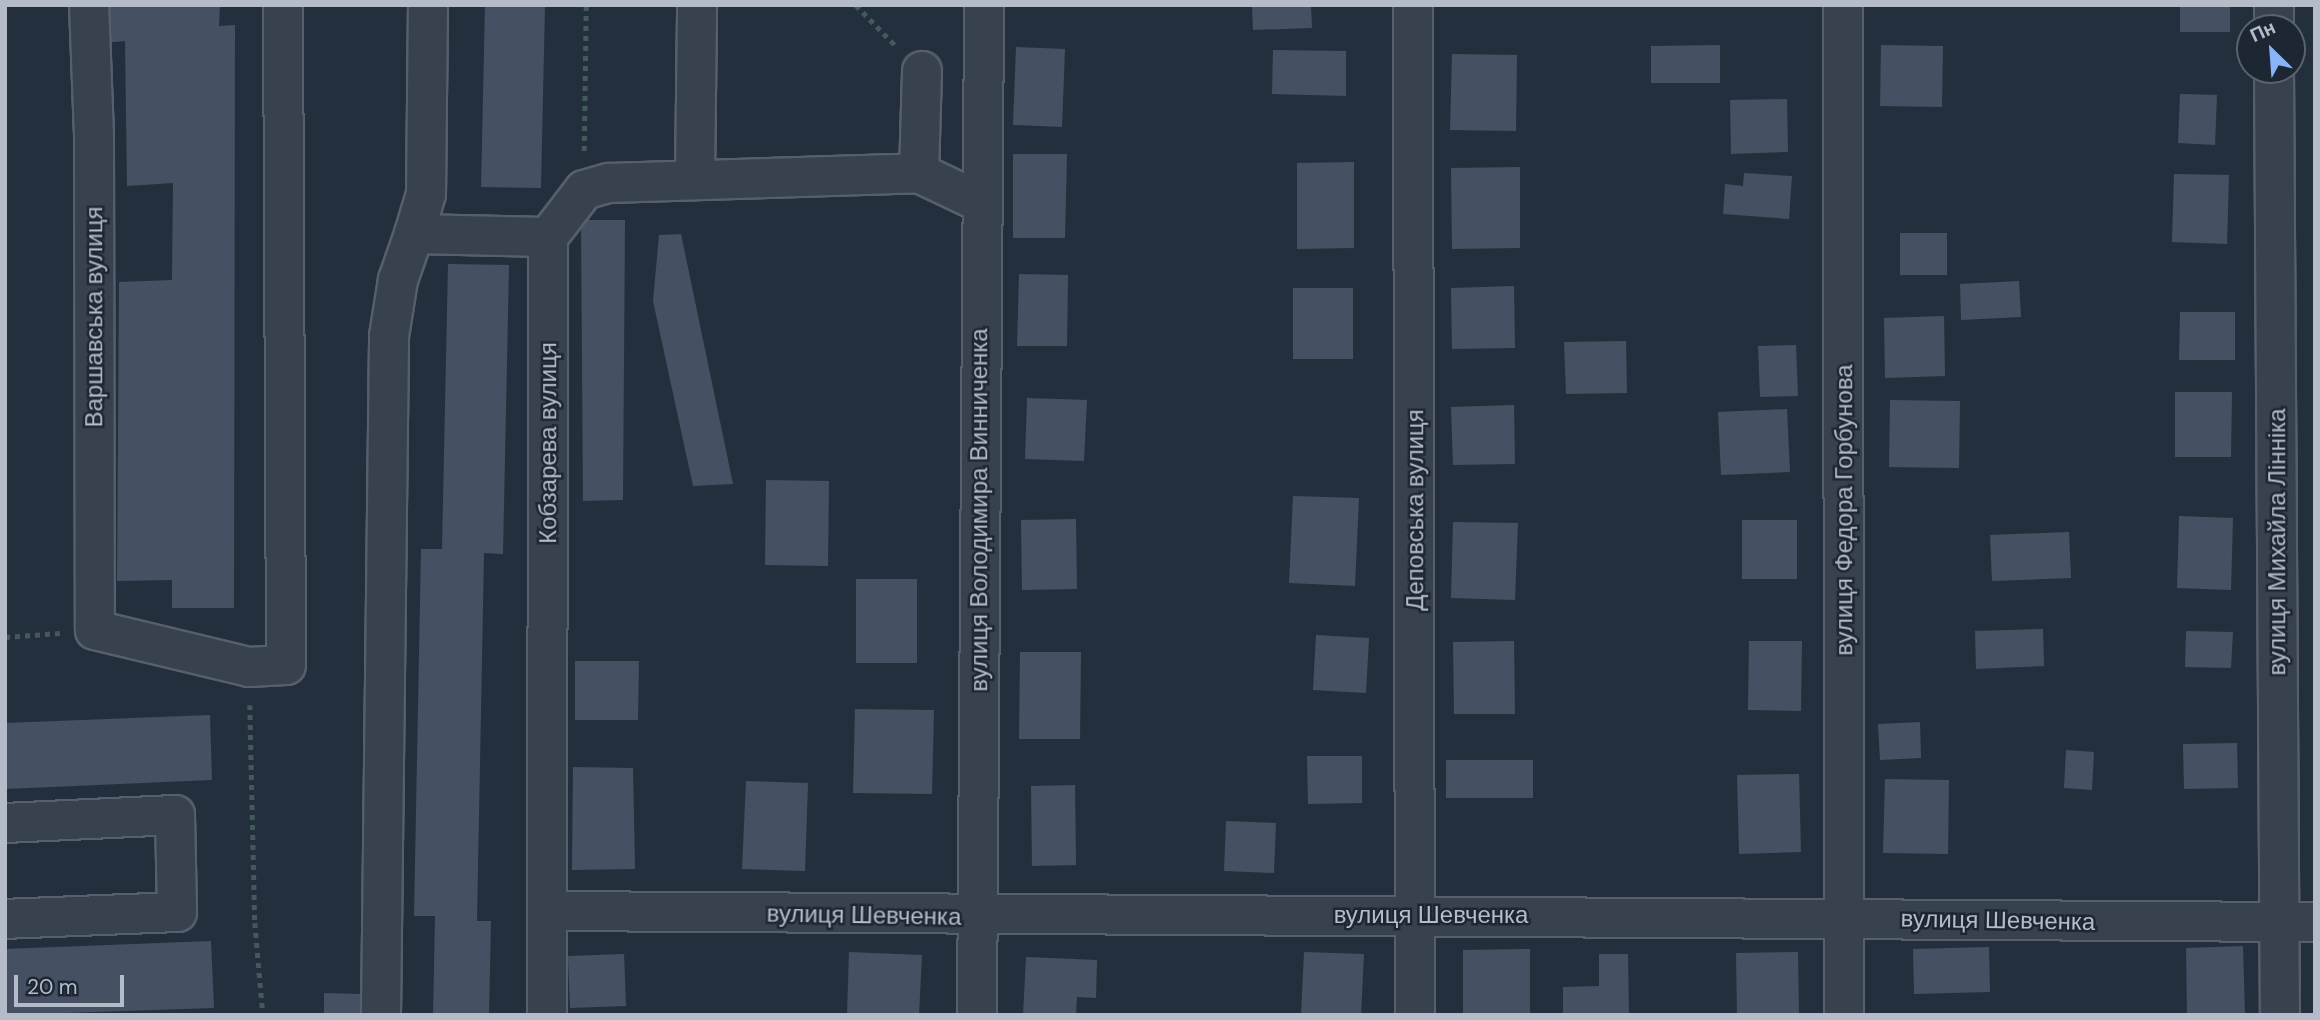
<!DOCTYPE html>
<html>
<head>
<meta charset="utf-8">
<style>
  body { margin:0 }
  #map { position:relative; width:2320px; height:1020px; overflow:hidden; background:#242f3e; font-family:"DM Sans",sans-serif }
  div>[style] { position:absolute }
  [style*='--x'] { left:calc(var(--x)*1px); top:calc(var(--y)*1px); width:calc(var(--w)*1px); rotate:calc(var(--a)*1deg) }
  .building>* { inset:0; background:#455162 }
  .path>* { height:4.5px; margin-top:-2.25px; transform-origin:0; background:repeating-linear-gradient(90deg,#44595c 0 5px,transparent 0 10px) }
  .roads { filter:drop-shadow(2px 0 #565f6c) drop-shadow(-2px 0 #565f6c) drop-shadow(0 2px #565f6c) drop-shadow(0 -2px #565f6c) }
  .minor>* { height:38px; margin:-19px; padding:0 19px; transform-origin:19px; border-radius:19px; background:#38414e }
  span { translate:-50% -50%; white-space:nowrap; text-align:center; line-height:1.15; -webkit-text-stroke:5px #1d2633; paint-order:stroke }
  .street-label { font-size:24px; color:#b4bcc9 }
  .frame { position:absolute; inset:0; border:7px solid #b4bcc9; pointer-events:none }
  .north { position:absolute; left:2236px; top:14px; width:70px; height:70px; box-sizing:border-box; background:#1d2633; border:2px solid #59626f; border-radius:50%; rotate:335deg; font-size:19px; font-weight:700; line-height:28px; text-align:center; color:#b4bcc9 }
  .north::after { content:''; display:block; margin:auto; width:24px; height:32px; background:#8ab4f8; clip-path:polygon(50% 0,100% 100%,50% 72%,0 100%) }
  .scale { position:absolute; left:14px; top:975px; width:110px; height:32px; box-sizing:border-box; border:4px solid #b4bcc9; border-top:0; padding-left:9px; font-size:21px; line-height:24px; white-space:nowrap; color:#b4bcc9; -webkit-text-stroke:5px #1d2633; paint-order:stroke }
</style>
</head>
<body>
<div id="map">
  <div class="building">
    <i style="clip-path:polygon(104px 5px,220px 5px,219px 26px,235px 25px,234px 608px,172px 608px,172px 580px,117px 581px,119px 282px,172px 280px,173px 183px,127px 186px,125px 41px,103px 43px)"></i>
    <i style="clip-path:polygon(485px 5px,545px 5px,541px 188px,481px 187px)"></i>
    <i style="clip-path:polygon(1252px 5px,1311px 5px,1312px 28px,1253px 30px)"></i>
    <i style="clip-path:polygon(2180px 5px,2230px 5px,2230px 32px,2180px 32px)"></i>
    <i style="clip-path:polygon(1720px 45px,1720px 83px,1651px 83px,1651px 46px)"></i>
    <i style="clip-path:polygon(1881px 45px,1943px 46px,1942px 107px,1880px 106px)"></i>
    <i style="clip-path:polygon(1016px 47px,1065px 49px,1062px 127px,1013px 125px)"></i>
    <i style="clip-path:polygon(1273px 50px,1346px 51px,1346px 96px,1272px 94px)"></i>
    <i style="clip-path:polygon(1452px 54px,1517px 55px,1516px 131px,1450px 130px)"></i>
    <i style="clip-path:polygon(2180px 94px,2217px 95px,2215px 145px,2178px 143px)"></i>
    <i style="clip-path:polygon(1787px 99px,1788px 152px,1731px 154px,1730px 100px)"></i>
    <i style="clip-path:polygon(1013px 154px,1067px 154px,1065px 238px,1013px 238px)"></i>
    <i style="clip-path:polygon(1354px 162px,1354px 248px,1297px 249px,1297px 163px)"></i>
    <i style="clip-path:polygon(1520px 167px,1520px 248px,1452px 249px,1451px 168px)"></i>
    <i style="clip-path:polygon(1744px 173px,1792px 176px,1789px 219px,1723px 214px,1725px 184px,1743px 186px)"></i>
    <i style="clip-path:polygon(2174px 174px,2229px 175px,2227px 244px,2172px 242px)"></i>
    <i style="clip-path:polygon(581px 220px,625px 220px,623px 500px,583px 501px)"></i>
    <i style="clip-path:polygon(1900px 233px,1947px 233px,1947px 275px,1900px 275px)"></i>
    <i style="clip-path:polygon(681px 234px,733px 484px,693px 486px,653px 301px,659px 235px)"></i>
    <i style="clip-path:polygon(448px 264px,509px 265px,503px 554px,484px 553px,477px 921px,491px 921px,489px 1015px,433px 1015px,435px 916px,414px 916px,421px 549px,442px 549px)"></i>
    <i style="clip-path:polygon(1019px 274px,1068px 275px,1067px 346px,1017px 346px)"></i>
    <i style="clip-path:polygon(2019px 281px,2021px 317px,1961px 320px,1960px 284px)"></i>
    <i style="clip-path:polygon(1514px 286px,1515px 348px,1452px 349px,1451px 288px)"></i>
    <i style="clip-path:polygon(1293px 288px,1353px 288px,1353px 359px,1293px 359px)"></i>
    <i style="clip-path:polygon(2180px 312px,2235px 312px,2235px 360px,2179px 360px)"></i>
    <i style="clip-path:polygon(1944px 316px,1945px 376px,1885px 378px,1884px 318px)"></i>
    <i style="clip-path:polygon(1626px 341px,1627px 393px,1566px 394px,1564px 342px)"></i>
    <i style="clip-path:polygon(1796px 345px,1798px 396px,1760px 397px,1758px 346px)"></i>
    <i style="clip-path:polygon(2175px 392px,2232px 392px,2231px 457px,2175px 457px)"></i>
    <i style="clip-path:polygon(1027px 398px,1087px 400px,1084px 461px,1025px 459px)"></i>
    <i style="clip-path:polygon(1890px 400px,1960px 401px,1959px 468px,1889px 467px)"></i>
    <i style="clip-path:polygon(1514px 405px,1515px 464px,1453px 465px,1451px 407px)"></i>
    <i style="clip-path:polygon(1787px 409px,1790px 472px,1721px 475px,1718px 412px)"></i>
    <i style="clip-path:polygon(766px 480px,829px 481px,828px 566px,765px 565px)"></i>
    <i style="clip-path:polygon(1293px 496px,1359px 498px,1355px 586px,1289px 583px)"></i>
    <i style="clip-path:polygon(2179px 516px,2233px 518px,2231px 590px,2177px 588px)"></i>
    <i style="clip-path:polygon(1076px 519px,1077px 589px,1022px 590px,1021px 520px)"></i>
    <i style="clip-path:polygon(1742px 520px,1797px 520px,1797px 579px,1742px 579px)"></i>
    <i style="clip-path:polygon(1453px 522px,1518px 523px,1515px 600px,1451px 598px)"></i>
    <i style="clip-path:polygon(2069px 532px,2071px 578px,1992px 581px,1990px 535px)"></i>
    <i style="clip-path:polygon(856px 579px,917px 579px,917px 663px,856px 663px)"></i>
    <i style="clip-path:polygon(2043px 629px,2044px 666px,1976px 669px,1975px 631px)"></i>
    <i style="clip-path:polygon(2186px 631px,2233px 632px,2231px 668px,2185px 667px)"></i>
    <i style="clip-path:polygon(1316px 635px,1369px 638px,1366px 693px,1313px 690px)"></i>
    <i style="clip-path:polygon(1514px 641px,1515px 714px,1454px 714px,1453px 642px)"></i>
    <i style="clip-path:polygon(1749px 641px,1802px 641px,1801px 711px,1748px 710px)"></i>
    <i style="clip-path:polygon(1020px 652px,1081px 652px,1080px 739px,1019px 739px)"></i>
    <i style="clip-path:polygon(575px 661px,639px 661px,638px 720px,575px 720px)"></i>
    <i style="clip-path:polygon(855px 709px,934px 710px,932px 794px,853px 793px)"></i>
    <i style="clip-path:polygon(210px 715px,212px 780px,5px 789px,5px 723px)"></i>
    <i style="clip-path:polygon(1920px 722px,1921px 758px,1880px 760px,1878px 724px)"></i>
    <i style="clip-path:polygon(2237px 743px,2238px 788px,2184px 789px,2183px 744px)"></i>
    <i style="clip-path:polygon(2066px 750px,2094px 752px,2092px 790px,2064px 788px)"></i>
    <i style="clip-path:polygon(1307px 756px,1362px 756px,1362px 803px,1308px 804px)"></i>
    <i style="clip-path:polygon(1446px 760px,1533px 760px,1533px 798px,1446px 798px)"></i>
    <i style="clip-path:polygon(573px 767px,633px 768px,635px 869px,572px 870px)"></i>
    <i style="clip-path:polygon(1799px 774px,1801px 852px,1739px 854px,1737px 775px)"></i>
    <i style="clip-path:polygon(1885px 779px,1949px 780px,1948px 854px,1883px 853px)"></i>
    <i style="clip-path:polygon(746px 781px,808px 783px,805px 871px,742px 869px)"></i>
    <i style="clip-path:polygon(1075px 785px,1076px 865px,1032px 866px,1031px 786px)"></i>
    <i style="clip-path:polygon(1226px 821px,1276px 823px,1274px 873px,1224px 871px)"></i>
    <i style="clip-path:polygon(211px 941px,214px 1008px,5px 1015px,5px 949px)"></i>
    <i style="clip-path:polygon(2243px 946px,2245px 1015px,2187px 1015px,2186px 948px)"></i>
    <i style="clip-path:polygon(1989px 947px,1990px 992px,1914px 994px,1913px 949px)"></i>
    <i style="clip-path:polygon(1530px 949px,1530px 1015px,1463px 1015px,1463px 950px)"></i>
    <i style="clip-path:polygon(849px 952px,922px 955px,919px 1015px,847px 1015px)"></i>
    <i style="clip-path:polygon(1304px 952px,1364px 954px,1361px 1015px,1301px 1015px)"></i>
    <i style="clip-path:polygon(1798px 952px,1799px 1015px,1737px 1015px,1736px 953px)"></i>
    <i style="clip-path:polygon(624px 954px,626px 1006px,570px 1008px,568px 956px)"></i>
    <i style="clip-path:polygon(1599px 954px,1628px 954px,1629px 1015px,1563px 1015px,1563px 987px,1599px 986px)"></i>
    <i style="clip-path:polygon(1026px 957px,1097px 960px,1096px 998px,1077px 997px,1076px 1015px,1023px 1015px)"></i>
    <i style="clip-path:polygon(324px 993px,360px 994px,360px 1015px,324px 1015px)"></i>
  </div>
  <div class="path">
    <i style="--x:856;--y:5;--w:59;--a:45.7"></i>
    <i style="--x:584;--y:151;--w:146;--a:-89.2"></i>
    <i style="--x:5;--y:637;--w:55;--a:-4.2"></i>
    <i style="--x:250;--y:705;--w:218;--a:88.7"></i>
    <i style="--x:255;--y:923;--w:92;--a:85"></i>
  </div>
  <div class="roads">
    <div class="minor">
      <i style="--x:89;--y:5;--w:131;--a:87.8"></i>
      <i style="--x:94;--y:136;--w:494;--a:89.9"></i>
      <i style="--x:95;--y:630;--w:158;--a:13.5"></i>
      <i style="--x:249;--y:667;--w:37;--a:-3"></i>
      <i style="--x:286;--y:665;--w:660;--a:-90.26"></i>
      <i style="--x:428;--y:5;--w:189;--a:90.6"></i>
      <i style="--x:426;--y:194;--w:42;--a:106.7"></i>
      <i style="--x:414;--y:234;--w:134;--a:1.3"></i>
      <i style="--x:548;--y:237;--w:778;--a:90.07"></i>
      <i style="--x:1413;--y:5;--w:1010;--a:89.89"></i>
      <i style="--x:1843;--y:5;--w:1010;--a:89.94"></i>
      <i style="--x:2274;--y:5;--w:23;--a:90"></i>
      <i style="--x:2274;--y:70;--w:945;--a:89.64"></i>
      <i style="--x:919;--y:173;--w:102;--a:-88.3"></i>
      <i style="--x:695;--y:178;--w:173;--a:-89.3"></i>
      <i style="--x:548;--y:237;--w:59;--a:-52.5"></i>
      <i style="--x:584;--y:190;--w:26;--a:-16"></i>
      <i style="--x:609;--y:183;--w:310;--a:-1.8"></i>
      <i style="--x:919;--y:173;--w:70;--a:25.5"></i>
      <i style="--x:5;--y:823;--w:170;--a:-2.7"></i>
      <i style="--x:175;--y:815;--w:97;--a:88.8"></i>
      <i style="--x:177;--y:912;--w:172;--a:177.7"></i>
      <i style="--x:548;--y:911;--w:1767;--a:0.36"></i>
      <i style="--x:381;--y:1015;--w:679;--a:-89.32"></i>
      <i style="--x:389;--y:336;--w:57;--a:-80.9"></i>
      <i style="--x:398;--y:280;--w:49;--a:-70.8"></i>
      <i style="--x:977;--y:1015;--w:1010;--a:-89.6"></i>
    </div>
  </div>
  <div class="street-label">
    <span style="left:94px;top:317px;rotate:-90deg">Варшавська вулиця</span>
    <span style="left:548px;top:443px;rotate:-90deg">Кобзарева вулиця</span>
    <span style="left:979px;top:510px;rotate:-90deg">вулиця Володимира Винниченка</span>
    <span style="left:1415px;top:510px;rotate:-90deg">Деповська вулиця</span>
    <span style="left:1844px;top:510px;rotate:-90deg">вулиця Федора Горбунова</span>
    <span style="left:2277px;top:542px;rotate:-90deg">вулиця Михайла Лінніка</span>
    <span style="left:864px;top:915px;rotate:1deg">вулиця Шевченка</span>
    <span style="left:1431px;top:915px">вулиця Шевченка</span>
    <span style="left:1998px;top:920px;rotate:1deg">вулиця Шевченка</span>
  </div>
  <div class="frame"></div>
  <div class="north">Пн</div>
  <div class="scale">20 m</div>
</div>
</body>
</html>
